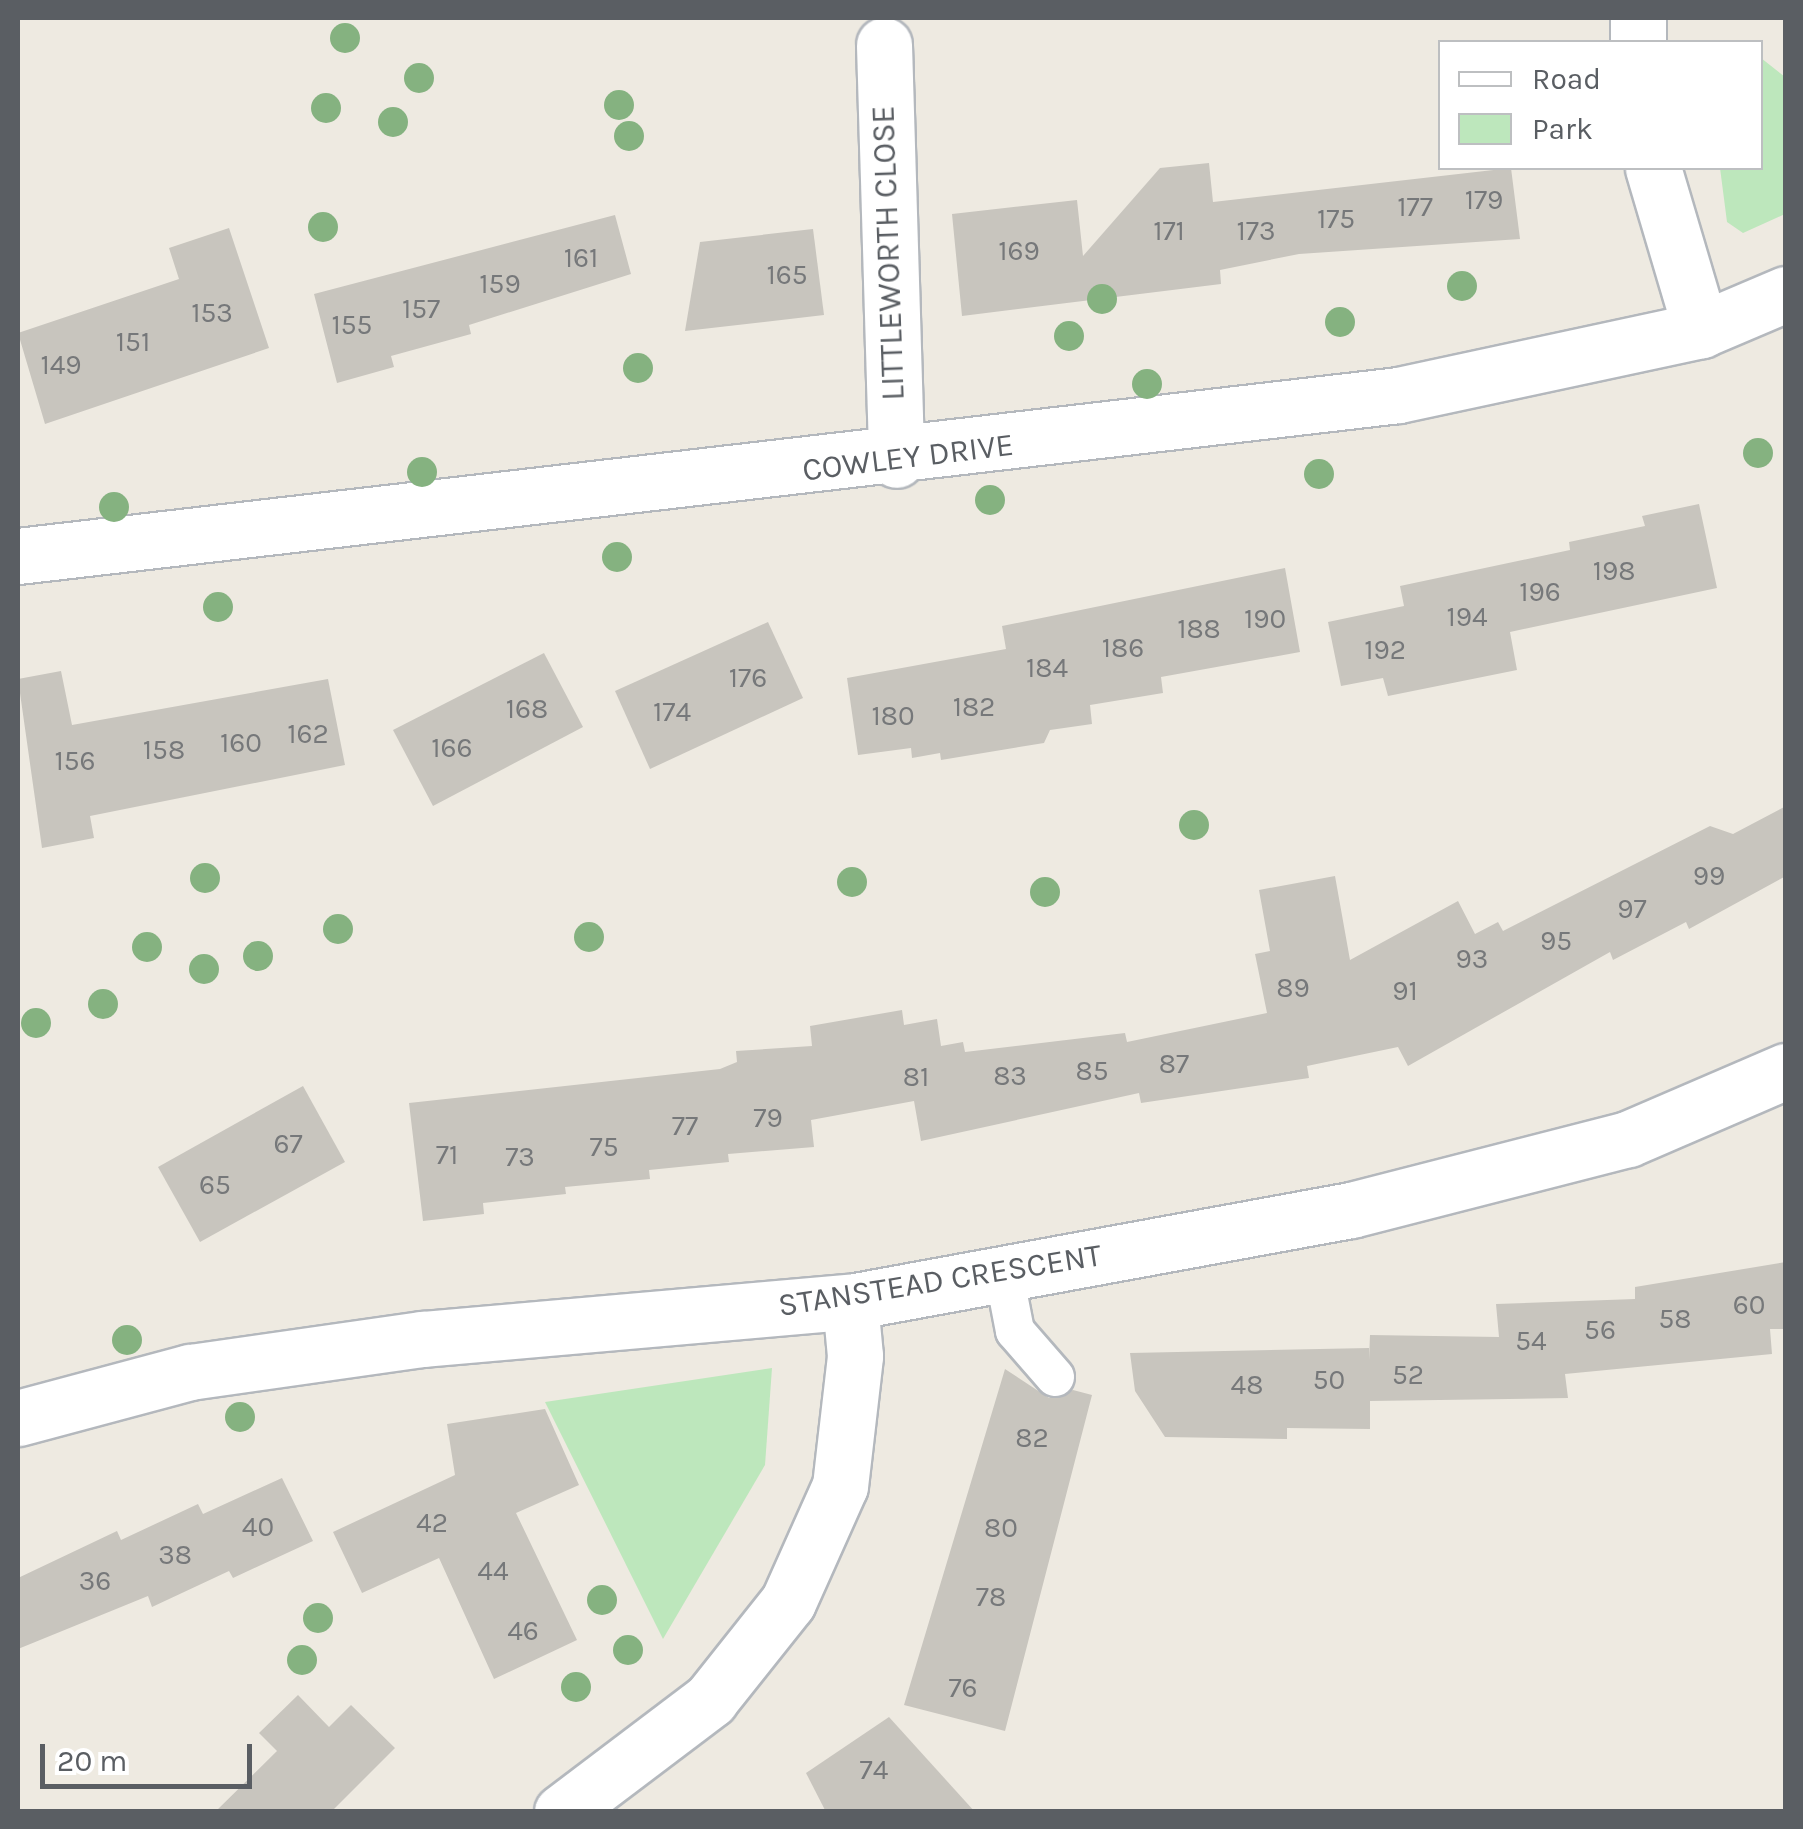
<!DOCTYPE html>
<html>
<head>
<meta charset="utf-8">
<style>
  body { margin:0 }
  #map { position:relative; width:1803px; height:1829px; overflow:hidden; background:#eeeae1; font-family:Karla,sans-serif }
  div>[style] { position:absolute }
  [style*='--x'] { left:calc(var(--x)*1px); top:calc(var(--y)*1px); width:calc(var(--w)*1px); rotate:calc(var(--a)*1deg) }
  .green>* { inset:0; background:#bde7bc }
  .building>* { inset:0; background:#c8c5be }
  .roads { filter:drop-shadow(2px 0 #b4b8bd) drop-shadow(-2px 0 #b4b8bd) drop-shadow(0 2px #b4b8bd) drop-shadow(0 -2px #b4b8bd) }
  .service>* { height:38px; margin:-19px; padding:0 19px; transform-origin:19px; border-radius:19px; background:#fff }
  .minor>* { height:55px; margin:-27.5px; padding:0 27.5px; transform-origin:27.5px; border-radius:27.5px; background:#fff }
  .trees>* { width:30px; height:30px; margin:-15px; border-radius:50%; background:#85b280 }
  span { translate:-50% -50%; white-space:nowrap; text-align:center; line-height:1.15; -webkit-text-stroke:8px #fff; paint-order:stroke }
  .number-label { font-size:28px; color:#76787a }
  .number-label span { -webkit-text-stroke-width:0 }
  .street-label { font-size:32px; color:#5a5e63 }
  .frame { position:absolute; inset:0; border:20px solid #5a5e63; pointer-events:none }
  .legend { position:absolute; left:1438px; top:40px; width:325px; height:130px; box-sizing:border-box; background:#fff; border:2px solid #bdbfc1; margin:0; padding:12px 18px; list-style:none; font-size:30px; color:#5a5e63 }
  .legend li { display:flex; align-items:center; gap:20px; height:50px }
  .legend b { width:50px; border:2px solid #bdbfc1 }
  .scale { position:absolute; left:40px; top:1744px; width:212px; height:45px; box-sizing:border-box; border:5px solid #5a5e63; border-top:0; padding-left:12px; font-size:30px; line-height:35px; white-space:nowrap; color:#5a5e63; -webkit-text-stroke:8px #fff; paint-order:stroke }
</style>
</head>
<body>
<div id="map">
  <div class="green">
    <i style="clip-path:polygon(1761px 58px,1785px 77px,1785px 214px,1743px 233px,1727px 222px,1720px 168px,1760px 168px)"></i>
    <i style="clip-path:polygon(772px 1368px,765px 1465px,663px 1639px,545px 1402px)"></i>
  </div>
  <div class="building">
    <i style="clip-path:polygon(1209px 163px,1213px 202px,1511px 168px,1520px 239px,1299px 254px,1220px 270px,1221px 284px,962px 316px,952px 214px,1077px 200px,1083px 256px,1160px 168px)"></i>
    <i style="clip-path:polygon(615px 215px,631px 274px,469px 325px,471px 334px,391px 356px,394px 367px,337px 383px,314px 294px)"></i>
    <i style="clip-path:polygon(229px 228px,269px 348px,45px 424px,18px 333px,179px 279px,169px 248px)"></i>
    <i style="clip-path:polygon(813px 229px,824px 315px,685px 331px,700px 242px)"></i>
    <i style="clip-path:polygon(1699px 504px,1717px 588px,1510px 632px,1517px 670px,1388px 696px,1383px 678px,1341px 686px,1328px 622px,1404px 606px,1400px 586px,1570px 550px,1569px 542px,1645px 526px,1642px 516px)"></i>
    <i style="clip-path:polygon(1285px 568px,1300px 652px,1161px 677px,1163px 693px,1090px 705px,1092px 724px,1050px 730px,1044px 743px,941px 760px,940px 753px,912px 758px,911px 748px,858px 755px,847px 678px,1006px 649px,1002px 626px)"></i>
    <i style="clip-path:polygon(768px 622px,803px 698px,650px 769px,615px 691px)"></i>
    <i style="clip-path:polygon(544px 653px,583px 727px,433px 806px,393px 730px)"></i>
    <i style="clip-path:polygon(61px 671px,72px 725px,328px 679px,345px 765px,90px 816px,94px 838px,42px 848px,18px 679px)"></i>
    <i style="clip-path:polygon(1786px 806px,1786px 876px,1689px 929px,1686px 922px,1613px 960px,1610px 952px,1408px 1066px,1398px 1047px,1307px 1066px,1309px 1078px,1141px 1103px,1139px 1093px,921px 1141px,914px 1101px,811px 1120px,814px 1147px,728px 1154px,729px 1162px,649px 1170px,650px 1179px,565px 1187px,566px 1194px,483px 1203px,484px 1214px,423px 1221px,409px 1103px,720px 1069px,737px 1062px,736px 1051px,812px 1046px,810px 1026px,902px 1010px,904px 1025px,937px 1019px,941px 1046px,963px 1042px,965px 1052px,1125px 1033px,1127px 1042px,1267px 1013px,1255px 954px,1270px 951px,1259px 890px,1335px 876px,1350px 960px,1458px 901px,1475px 934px,1498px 922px,1503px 931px,1710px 826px,1733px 834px)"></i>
    <i style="clip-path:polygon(303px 1086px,345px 1162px,200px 1242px,158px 1167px)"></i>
    <i style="clip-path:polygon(1786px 1262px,1786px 1329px,1770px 1329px,1772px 1354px,1565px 1374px,1568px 1398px,1370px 1401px,1370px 1429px,1287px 1428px,1287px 1439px,1165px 1437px,1135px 1391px,1130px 1353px,1369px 1348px,1369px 1360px,1370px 1335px,1499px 1337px,1496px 1304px,1635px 1299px,1635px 1287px)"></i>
    <i style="clip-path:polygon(1005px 1369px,1049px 1398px,1073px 1390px,1092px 1395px,1005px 1731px,904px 1705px)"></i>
    <i style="clip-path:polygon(545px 1409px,579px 1485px,516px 1513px,577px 1640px,494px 1679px,439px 1558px,362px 1593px,333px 1532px,455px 1475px,447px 1424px)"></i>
    <i style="clip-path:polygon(282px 1478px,313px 1541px,233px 1578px,229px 1571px,152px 1607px,148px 1596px,18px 1649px,18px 1578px,117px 1531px,121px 1540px,198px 1504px,203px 1514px)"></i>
    <i style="clip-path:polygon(298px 1695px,329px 1727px,351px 1705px,395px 1748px,331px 1812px,215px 1812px,277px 1751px,259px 1733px)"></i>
    <i style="clip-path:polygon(889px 1717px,975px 1812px,826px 1812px,806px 1773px)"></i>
  </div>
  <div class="roads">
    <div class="service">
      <i style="--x:1004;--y:1274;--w:58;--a:79.1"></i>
      <i style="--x:1015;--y:1331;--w:61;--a:49"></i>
    </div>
    <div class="minor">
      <i style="--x:1638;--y:42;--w:24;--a:-90"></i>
      <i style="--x:884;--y:45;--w:415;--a:88.3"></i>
      <i style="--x:1653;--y:168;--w:169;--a:73.5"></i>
      <i style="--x:18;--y:556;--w:1389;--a:-6.65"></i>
      <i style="--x:1398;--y:395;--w:310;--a:-12.1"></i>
      <i style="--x:1701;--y:330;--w:92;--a:-23"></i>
      <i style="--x:18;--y:1418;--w:178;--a:-15"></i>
      <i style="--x:190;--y:1372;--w:235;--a:-8.1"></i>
      <i style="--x:423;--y:1339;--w:429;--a:-5"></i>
      <i style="--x:850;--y:1302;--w:509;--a:-10.41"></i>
      <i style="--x:1351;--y:1210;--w:286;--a:-14.4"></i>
      <i style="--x:1628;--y:1139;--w:172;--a:-23.3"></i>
      <i style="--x:562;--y:1812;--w:186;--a:-37.1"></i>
      <i style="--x:710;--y:1700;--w:125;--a:-51.5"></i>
      <i style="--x:788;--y:1602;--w:127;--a:-65.9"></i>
      <i style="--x:840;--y:1486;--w:131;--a:-83.4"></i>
      <i style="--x:855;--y:1356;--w:54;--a:-95.3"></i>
    </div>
  </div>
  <div class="trees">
    <i style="left:345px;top:38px"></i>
    <i style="left:419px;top:78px"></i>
    <i style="left:619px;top:105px"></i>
    <i style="left:326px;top:108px"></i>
    <i style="left:393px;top:122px"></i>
    <i style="left:629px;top:136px"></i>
    <i style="left:323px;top:227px"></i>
    <i style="left:1462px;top:286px"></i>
    <i style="left:1102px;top:299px"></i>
    <i style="left:1340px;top:322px"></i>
    <i style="left:1069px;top:336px"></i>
    <i style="left:638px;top:368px"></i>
    <i style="left:1147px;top:384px"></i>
    <i style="left:1758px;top:453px"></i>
    <i style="left:422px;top:472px"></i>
    <i style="left:1319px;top:474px"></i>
    <i style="left:990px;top:500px"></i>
    <i style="left:114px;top:507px"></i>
    <i style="left:617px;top:557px"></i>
    <i style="left:218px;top:607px"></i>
    <i style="left:1194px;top:825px"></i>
    <i style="left:205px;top:878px"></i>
    <i style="left:852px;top:882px"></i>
    <i style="left:1045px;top:892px"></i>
    <i style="left:338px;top:929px"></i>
    <i style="left:589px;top:937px"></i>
    <i style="left:147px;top:947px"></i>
    <i style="left:258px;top:956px"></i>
    <i style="left:204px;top:969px"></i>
    <i style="left:103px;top:1004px"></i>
    <i style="left:36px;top:1023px"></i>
    <i style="left:127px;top:1340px"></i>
    <i style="left:240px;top:1417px"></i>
    <i style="left:602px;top:1600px"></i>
    <i style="left:318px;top:1618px"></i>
    <i style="left:628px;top:1650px"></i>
    <i style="left:302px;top:1660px"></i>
    <i style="left:576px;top:1687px"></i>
  </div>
  <div class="number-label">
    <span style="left:1484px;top:200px">179</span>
    <span style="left:1415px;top:207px">177</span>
    <span style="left:1336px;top:219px">175</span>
    <span style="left:1169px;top:231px">171</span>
    <span style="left:1256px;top:231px">173</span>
    <span style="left:1019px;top:251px">169</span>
    <span style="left:581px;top:258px">161</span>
    <span style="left:787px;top:275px">165</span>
    <span style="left:500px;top:284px">159</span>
    <span style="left:421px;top:309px">157</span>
    <span style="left:212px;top:313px">153</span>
    <span style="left:352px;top:325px">155</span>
    <span style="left:133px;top:342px">151</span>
    <span style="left:61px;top:365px">149</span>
    <span style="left:1614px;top:571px">198</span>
    <span style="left:1540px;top:592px">196</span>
    <span style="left:1467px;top:617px">194</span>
    <span style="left:1265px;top:619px">190</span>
    <span style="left:1199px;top:629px">188</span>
    <span style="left:1123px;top:648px">186</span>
    <span style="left:1385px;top:650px">192</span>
    <span style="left:1047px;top:668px">184</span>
    <span style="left:748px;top:678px">176</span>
    <span style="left:974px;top:707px">182</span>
    <span style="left:527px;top:709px">168</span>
    <span style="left:672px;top:712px">174</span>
    <span style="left:893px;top:716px">180</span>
    <span style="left:308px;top:734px">162</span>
    <span style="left:241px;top:743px">160</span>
    <span style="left:452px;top:748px">166</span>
    <span style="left:164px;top:750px">158</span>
    <span style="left:75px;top:761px">156</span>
    <span style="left:1709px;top:876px">99</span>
    <span style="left:1632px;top:909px">97</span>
    <span style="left:1556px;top:941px">95</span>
    <span style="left:1472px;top:959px">93</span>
    <span style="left:1293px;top:988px">89</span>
    <span style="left:1405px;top:991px">91</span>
    <span style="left:1174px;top:1064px">87</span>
    <span style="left:1092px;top:1071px">85</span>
    <span style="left:1010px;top:1076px">83</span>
    <span style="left:916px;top:1077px">81</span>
    <span style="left:768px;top:1118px">79</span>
    <span style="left:685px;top:1126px">77</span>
    <span style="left:288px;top:1144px">67</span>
    <span style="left:604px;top:1147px">75</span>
    <span style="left:447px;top:1155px">71</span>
    <span style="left:520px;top:1157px">73</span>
    <span style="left:215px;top:1185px">65</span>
    <span style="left:1749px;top:1305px">60</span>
    <span style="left:1675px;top:1319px">58</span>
    <span style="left:1600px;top:1330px">56</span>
    <span style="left:1531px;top:1341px">54</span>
    <span style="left:1408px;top:1375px">52</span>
    <span style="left:1329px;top:1380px">50</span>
    <span style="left:1247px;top:1385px">48</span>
    <span style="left:1032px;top:1438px">82</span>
    <span style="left:432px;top:1523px">42</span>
    <span style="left:258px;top:1527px">40</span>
    <span style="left:1001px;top:1528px">80</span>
    <span style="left:175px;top:1555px">38</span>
    <span style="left:493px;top:1571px">44</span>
    <span style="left:95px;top:1581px">36</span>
    <span style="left:991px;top:1597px">78</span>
    <span style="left:523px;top:1631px">46</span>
    <span style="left:963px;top:1688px">76</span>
    <span style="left:874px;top:1770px">74</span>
  </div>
  <div class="street-label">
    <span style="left:889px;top:253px;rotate:-92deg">LITTLEWORTH CLOSE</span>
    <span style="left:908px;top:458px;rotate:-7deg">COWLEY DRIVE</span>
    <span style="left:940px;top:1281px;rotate:-9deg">STANSTEAD CRESCENT</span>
  </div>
  <div class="frame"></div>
  <ul class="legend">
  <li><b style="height:12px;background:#fff"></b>Road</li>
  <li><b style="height:28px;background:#bde7bc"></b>Park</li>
  </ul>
  <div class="scale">20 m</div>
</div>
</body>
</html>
